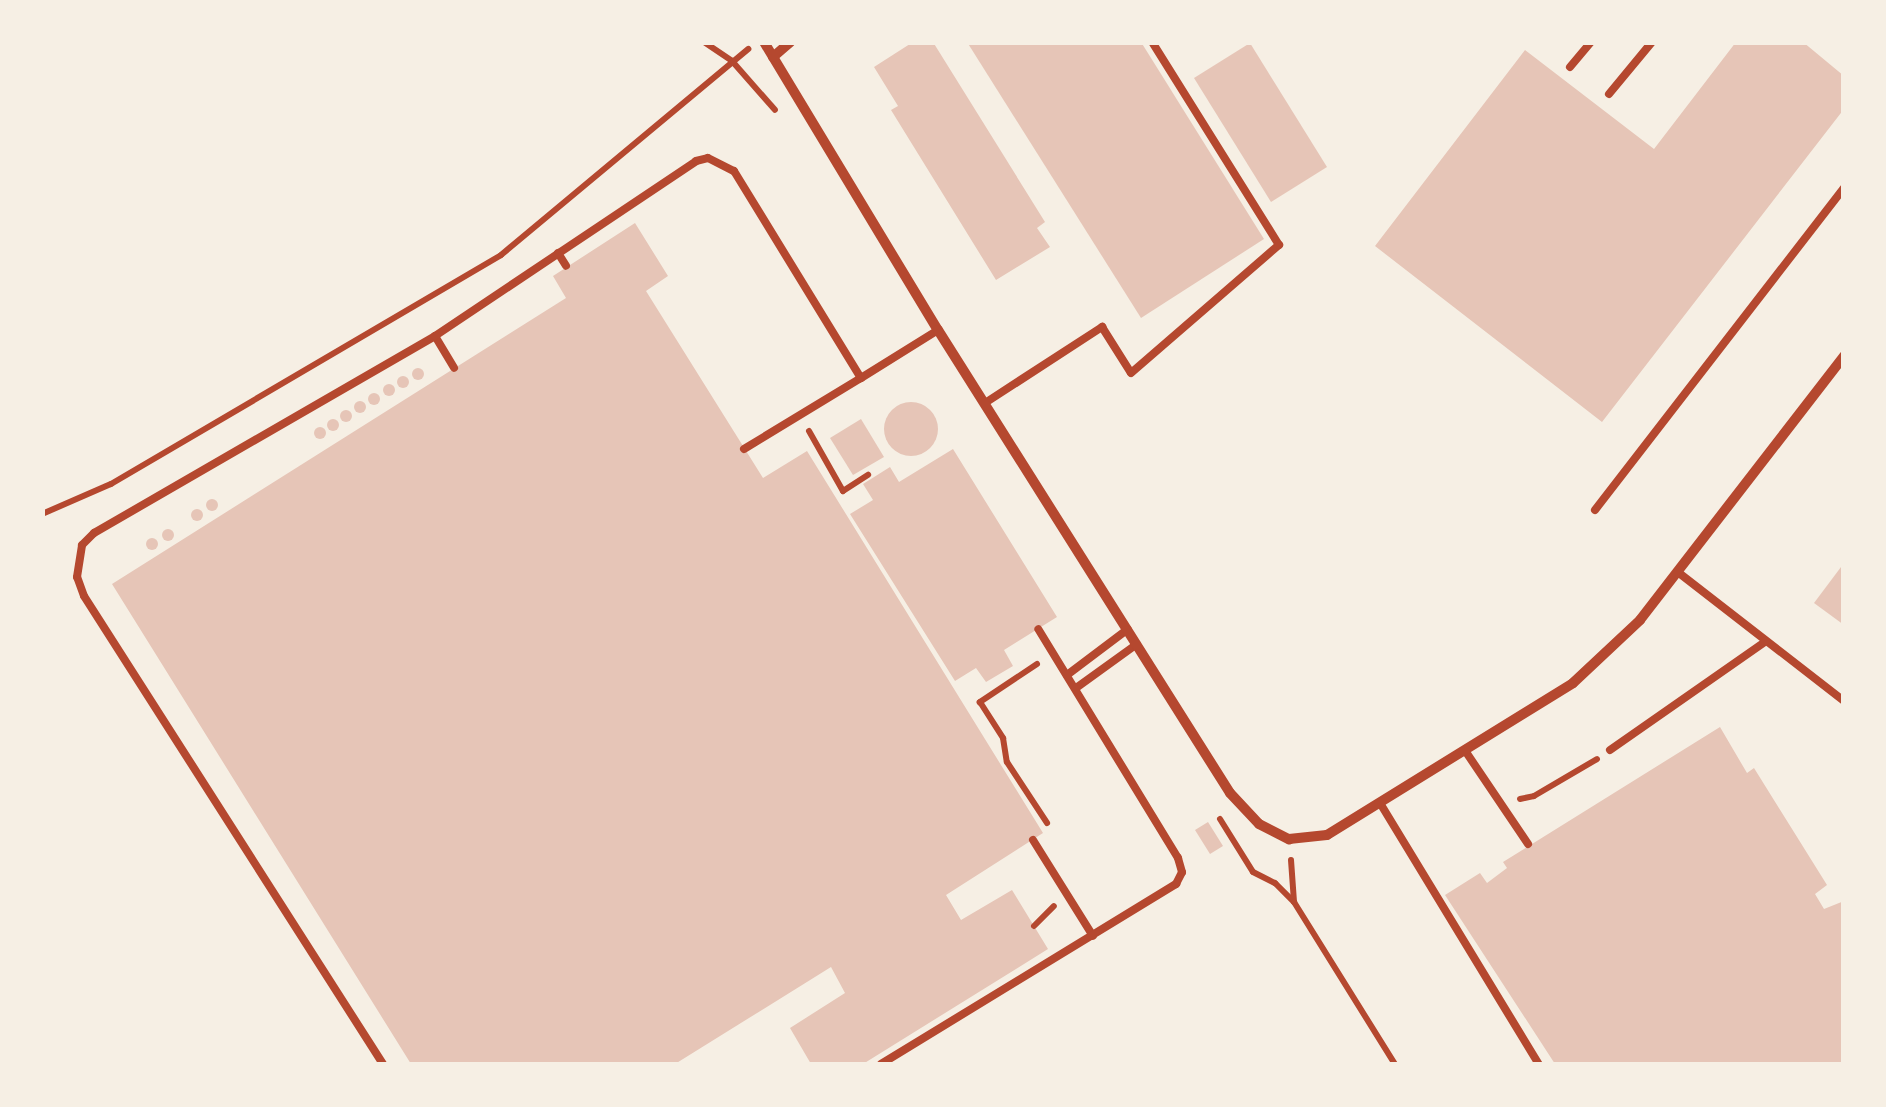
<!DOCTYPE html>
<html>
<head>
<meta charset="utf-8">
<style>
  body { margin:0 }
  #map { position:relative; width:1886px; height:1107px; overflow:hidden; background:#f6efe4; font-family:Cabin,sans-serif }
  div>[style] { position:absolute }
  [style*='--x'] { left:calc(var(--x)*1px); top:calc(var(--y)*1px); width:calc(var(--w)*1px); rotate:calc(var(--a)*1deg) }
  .building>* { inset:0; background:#e6c5b7 }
  .round { border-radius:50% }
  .path>* { height:6px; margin:-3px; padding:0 3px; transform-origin:3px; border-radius:3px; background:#b5482f }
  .service>* { height:8px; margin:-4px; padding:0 4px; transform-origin:4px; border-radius:4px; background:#b5482f }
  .minor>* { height:10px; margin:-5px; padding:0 5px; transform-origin:5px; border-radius:5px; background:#b5482f }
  span { translate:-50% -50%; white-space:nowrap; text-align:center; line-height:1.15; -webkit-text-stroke:10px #f6efe4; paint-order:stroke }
  .frame { position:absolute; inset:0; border:45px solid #f6efe4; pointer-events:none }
</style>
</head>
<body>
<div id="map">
  <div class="building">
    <i style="clip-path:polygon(913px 42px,933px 42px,1045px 222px,1037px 228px,1050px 247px,996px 280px,891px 110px,898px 106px,874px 67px)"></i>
    <i style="clip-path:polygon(967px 42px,1141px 42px,1264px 239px,1141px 318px)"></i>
    <i style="clip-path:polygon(1736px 42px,1803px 42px,1844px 76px,1844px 109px,1602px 422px,1375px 246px,1525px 50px,1654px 149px)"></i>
    <i style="clip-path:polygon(1250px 43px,1327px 167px,1271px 202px,1194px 78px)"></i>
    <i style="clip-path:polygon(635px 223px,668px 276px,646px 291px,763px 478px,807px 451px,1043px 833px,946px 895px,961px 920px,1012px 890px,1048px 949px,863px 1064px,811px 1064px,790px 1028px,845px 993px,831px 967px,675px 1064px,411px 1064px,112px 584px,566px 298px,553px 276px)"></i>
    <i class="round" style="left:412px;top:368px;width:12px;height:12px"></i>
    <i class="round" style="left:397px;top:376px;width:12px;height:12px"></i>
    <i class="round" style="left:383px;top:384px;width:12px;height:12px"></i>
    <i class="round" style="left:368px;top:393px;width:12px;height:12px"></i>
    <i class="round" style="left:354px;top:401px;width:12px;height:12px"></i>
    <i class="round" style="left:884px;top:402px;width:54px;height:54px"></i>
    <i class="round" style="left:340px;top:410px;width:12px;height:12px"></i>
    <i class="round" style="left:327px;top:419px;width:12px;height:12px"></i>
    <i style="clip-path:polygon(861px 419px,884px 457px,853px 475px,830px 438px)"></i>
    <i class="round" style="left:314px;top:427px;width:12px;height:12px"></i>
    <i style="clip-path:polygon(953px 449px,1057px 617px,1004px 650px,1013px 666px,986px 682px,976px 668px,955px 681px,850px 514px,873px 500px,863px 484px,890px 467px,899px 482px)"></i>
    <i class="round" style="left:206px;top:499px;width:12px;height:12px"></i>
    <i class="round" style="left:191px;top:509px;width:12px;height:12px"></i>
    <i class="round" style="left:162px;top:529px;width:12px;height:12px"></i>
    <i class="round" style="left:146px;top:538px;width:12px;height:12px"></i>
    <i style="clip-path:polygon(1844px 563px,1844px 625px,1814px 603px)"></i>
    <i style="clip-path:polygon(1720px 727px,1747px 773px,1754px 768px,1827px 885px,1815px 894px,1824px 909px,1844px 901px,1844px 1064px,1555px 1064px,1445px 895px,1480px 873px,1487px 883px,1507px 868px,1503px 862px)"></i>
    <i style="clip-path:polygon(1208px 822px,1223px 846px,1210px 854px,1195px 830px)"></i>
  </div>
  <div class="path">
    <i style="--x:704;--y:42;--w:34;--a:34"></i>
    <i style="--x:732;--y:61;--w:65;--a:48.7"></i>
    <i style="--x:809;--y:431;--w:69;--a:60.5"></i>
    <i style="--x:843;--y:491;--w:30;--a:-33"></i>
    <i style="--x:42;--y:514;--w:75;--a:-23.5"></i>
    <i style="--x:111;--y:484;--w:452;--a:-30.4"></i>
    <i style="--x:501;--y:255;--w:322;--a:-39.8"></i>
    <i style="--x:1037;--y:664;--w:69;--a:146.3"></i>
    <i style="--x:980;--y:702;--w:43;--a:57.4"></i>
    <i style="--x:1003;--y:738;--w:24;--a:81"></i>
    <i style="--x:1007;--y:762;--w:73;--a:56.7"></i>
    <i style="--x:1520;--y:799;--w:14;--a:-12"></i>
    <i style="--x:1534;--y:796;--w:73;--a:-30.4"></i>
    <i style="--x:1220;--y:819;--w:62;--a:58.1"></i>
    <i style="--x:1253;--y:872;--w:25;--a:27"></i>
    <i style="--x:1275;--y:883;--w:27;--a:45"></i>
    <i style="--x:1291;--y:860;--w:42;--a:85.9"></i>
    <i style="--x:1294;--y:902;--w:191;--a:58.1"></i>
    <i style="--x:1034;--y:926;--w:28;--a:-45"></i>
  </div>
  <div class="service">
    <i style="--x:1570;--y:67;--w:33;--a:-50"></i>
    <i style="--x:1609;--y:94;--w:67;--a:-50.4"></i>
    <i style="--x:558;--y:253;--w:15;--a:58"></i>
    <i style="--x:435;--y:336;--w:37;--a:59"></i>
    <i style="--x:985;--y:403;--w:140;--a:-33"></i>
    <i style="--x:1102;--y:327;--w:54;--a:57.8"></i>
    <i style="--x:1131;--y:373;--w:196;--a:-40.9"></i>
    <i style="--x:1279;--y:245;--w:239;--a:-122"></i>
    <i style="--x:744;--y:449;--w:137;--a:-31.3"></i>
    <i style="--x:1595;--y:510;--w:407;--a:-52.3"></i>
    <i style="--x:1679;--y:573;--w:209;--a:37.8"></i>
    <i style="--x:1067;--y:675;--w:76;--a:-37"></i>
    <i style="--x:1076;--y:688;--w:75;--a:-35.8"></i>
    <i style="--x:1610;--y:750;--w:190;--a:-34.9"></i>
    <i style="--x:1466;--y:752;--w:111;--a:56"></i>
    <i style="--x:1380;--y:803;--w:306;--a:58.7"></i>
    <i style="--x:1033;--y:840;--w:113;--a:58"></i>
    <i style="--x:383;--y:1064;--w:555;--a:-122.57"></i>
    <i style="--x:84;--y:596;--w:20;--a:-110"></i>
    <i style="--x:77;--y:577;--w:32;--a:-81"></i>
    <i style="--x:82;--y:545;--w:17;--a:-45"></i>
    <i style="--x:94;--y:533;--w:394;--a:-30"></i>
    <i style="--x:435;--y:336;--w:314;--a:-33.8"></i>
    <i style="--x:696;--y:161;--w:12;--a:-14"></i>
    <i style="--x:708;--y:158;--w:29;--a:27"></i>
    <i style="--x:734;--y:171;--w:243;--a:58.5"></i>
    <i style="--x:861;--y:378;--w:91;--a:-31.9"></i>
    <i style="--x:881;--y:1064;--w:346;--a:-31.4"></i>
    <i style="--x:1176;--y:884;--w:13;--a:-63"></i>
    <i style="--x:1182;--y:872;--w:15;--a:-106"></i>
    <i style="--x:1178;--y:858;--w:268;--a:-121.4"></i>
  </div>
  <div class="minor">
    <i style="--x:764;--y:42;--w:336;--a:58.9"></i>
    <i style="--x:938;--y:330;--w:547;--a:57.76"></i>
    <i style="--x:1230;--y:793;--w:42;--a:46.9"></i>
    <i style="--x:1259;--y:824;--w:34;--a:27"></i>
    <i style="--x:1289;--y:839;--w:38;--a:-6"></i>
    <i style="--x:1327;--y:835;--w:289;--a:-31.7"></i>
    <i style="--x:1573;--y:683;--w:92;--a:-43.2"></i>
    <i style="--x:1640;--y:620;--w:334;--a:-52.3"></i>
    <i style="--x:773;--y:57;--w:23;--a:-41"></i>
  </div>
  <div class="frame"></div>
</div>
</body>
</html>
